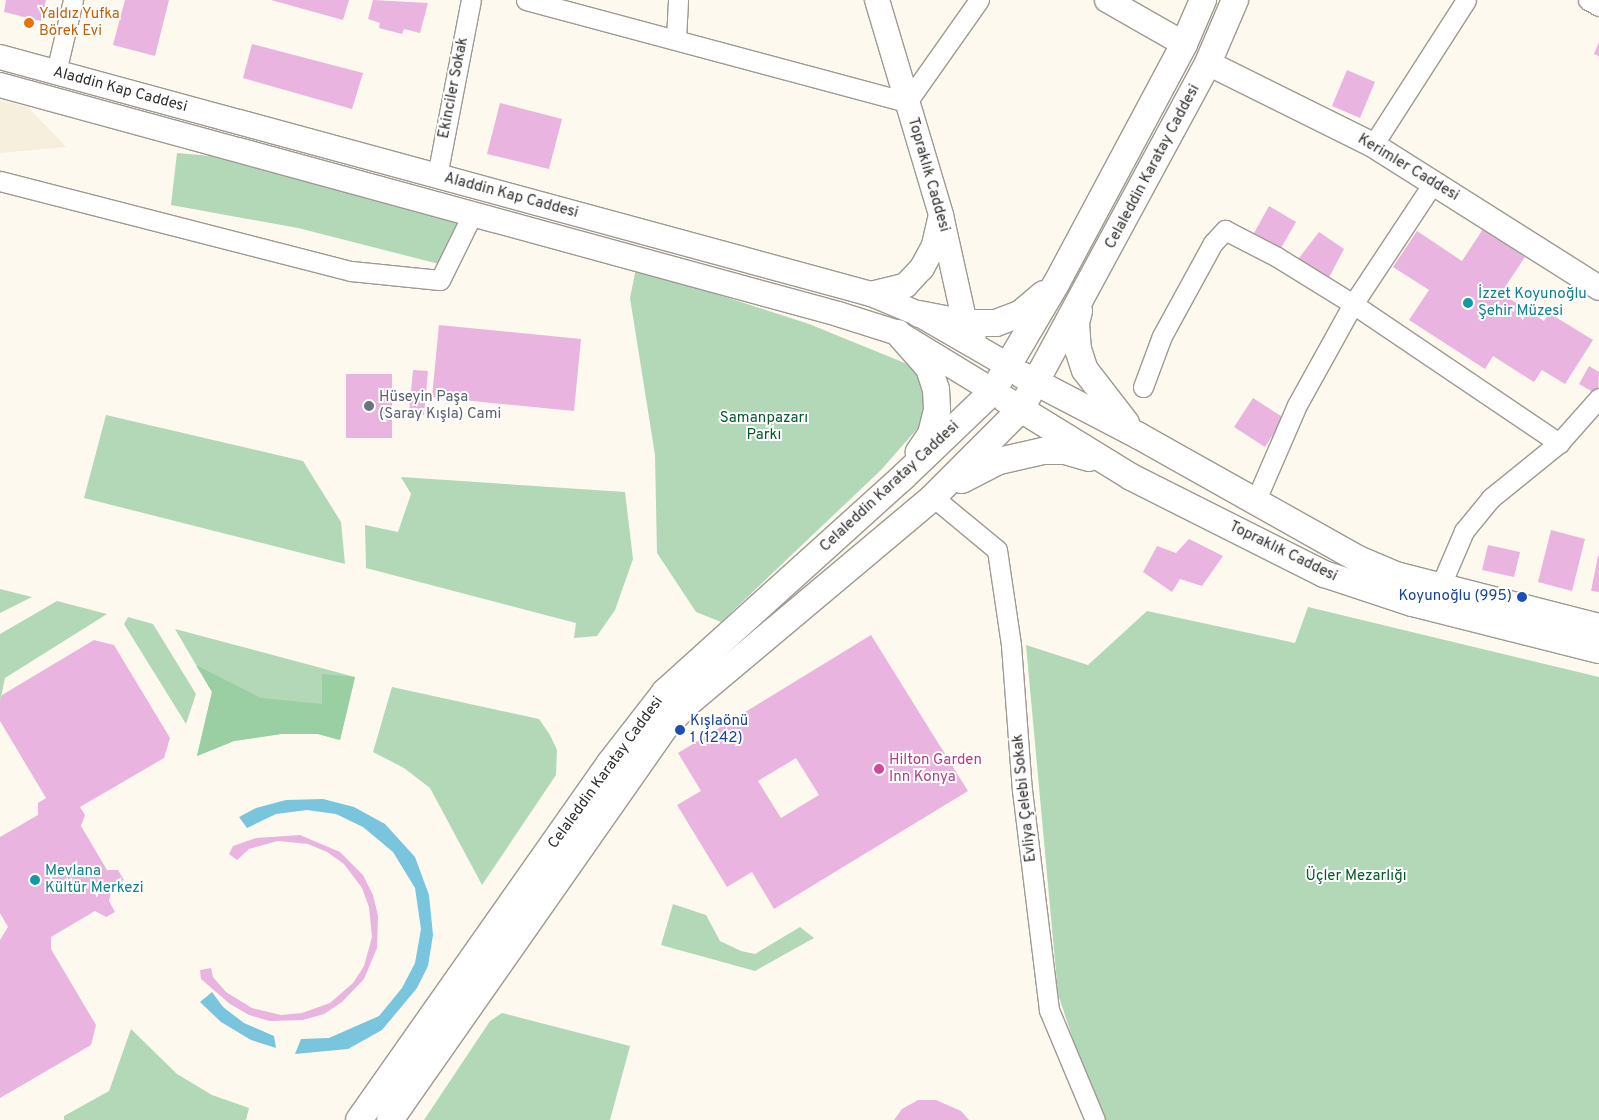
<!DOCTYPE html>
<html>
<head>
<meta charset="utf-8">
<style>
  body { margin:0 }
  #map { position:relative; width:1599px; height:1120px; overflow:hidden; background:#fdf9ef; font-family:Overpass,sans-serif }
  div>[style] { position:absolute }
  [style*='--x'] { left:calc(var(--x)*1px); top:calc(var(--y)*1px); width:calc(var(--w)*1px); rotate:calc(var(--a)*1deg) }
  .built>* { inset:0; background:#f6efde }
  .green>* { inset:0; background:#b2d8b8 }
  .forest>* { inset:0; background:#99cfa3 }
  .water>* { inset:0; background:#78c5dd }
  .building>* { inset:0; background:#e9b4e0 }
  .roads { filter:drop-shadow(1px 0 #9e9a92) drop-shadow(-1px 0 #9e9a92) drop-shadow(0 1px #9e9a92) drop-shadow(0 -1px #9e9a92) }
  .minor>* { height:19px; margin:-9.5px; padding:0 9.5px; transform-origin:9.5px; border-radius:9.5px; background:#fff }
  .tertiary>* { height:24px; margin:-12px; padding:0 12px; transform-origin:12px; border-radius:12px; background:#fff }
  .secondary>* { height:26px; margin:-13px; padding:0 13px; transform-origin:13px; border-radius:13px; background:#fff }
  .dots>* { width:14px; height:14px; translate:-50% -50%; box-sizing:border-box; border:2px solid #fff; border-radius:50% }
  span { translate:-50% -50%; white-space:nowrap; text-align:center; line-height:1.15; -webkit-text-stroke:4px #fff; paint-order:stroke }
  .food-label { font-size:15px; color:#c56008 }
  .left { translate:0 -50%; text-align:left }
  .street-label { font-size:15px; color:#302e2b }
  .culture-label { font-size:15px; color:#0d838f }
  .worship-label { font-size:15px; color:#5b616d }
  .park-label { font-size:15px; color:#005a25 }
  .transit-label { font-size:15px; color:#164399 }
  .right { translate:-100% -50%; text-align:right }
  .hotel-label { font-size:15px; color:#b23c85 }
</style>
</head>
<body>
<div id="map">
  <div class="built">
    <i style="clip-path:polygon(0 100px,28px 107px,66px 147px,0 153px)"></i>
  </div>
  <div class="green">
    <i style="clip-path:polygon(177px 153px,272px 161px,463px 212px,447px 266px,298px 228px,171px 205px)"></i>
    <i style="clip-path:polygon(636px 268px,809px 324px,922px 370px,931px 413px,881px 470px,721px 622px,696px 612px,657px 553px,655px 455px,630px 298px)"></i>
    <i style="clip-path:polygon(106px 415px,303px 461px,341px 522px,345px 564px,84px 498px)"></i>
    <i style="clip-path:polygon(401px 477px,625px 492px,633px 559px,615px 610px,597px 636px,574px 638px,576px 623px,366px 568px,365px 525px,398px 532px,411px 494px)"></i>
    <i style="clip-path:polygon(0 589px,32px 597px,0 613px)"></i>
    <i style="clip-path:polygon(57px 601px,107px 614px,5px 678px,0 702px,0 634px)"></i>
    <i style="clip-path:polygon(1308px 607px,1599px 677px,1599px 1120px,1103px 1120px,1096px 1109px,1058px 994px,1026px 645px,1088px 665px,1147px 611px,1295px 643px)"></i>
    <i style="clip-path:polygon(128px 617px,153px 624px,196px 694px,186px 724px,124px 624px)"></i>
    <i style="clip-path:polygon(175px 629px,355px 677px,340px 740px,318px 734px,281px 734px,234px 741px,197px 756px,212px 692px)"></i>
    <i style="clip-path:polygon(392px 687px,539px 719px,550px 735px,557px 750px,556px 775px,482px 885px,430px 788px,404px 768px,373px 752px)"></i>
    <i style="clip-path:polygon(673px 904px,706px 915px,720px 941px,741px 951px,755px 954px,800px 927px,814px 938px,755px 971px,661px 945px)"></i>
    <i style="clip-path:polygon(502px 1013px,630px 1046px,610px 1120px,424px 1120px,490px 1021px)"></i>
    <i style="clip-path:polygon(131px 1029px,177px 1074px,212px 1095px,249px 1108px,246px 1120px,64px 1120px,64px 1116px,109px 1091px)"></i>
  </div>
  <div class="forest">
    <i style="clip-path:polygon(196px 665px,261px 698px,322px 704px,322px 674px,355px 677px,340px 740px,318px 734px,281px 734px,234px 741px,197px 756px,212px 692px)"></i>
  </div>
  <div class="water">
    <i style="clip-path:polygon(323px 799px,354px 807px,385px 824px,415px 857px,429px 895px,433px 935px,428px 966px,417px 988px,382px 1030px,348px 1049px,295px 1054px,301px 1039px,329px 1038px,379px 1016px,402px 988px,415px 963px,421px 929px,415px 888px,393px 852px,363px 827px,336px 814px,307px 810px,276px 814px,247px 828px,239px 817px,256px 808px,286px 800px)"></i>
    <i style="clip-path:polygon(212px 992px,223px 1007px,244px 1023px,274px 1036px,276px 1048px,251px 1040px,221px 1022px,200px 1002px)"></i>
  </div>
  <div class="building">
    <i style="clip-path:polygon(6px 0,46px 0,41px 21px,4px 12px)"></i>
    <i style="clip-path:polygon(125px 0,169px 0,155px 56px,113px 45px)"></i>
    <i style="clip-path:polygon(271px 0,349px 0,343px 20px)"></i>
    <i style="clip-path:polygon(373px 0,428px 3px,420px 33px,404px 29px,402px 34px,379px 28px,380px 23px,368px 19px)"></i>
    <i style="clip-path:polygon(1599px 42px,1599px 56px,1594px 54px)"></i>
    <i style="clip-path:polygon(252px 44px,363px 73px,352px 109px,243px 78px)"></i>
    <i style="clip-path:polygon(1347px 70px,1375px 82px,1360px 118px,1332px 106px)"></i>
    <i style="clip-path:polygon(500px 103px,562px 119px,549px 169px,487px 154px)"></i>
    <i style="clip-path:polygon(1269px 206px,1296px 222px,1281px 248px,1254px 233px)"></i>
    <i style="clip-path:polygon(1483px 229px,1525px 257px,1501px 293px,1544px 321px,1549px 313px,1593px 340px,1565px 384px,1542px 370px,1534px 382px,1493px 356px,1485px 369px,1409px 320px,1429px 290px,1393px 267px,1417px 231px,1462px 261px)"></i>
    <i style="clip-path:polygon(1319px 232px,1344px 249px,1326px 283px,1296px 262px)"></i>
    <i style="clip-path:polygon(439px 325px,581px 339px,574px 411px,432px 397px)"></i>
    <i style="clip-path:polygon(1589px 366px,1599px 372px,1598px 395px,1579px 384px)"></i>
    <i style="clip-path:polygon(413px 370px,428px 371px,424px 415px,409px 413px)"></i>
    <i style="clip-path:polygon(346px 374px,392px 374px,392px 438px,346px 438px)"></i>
    <i style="clip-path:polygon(1253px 398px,1284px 418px,1265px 447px,1234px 427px)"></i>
    <i style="clip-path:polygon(1551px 530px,1585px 539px,1572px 591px,1538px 582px)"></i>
    <i style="clip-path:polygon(1189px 539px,1223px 556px,1202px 586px,1180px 579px,1172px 592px,1143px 572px,1157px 546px,1176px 553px)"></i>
    <i style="clip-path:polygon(1488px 545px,1520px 552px,1514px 577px,1482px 570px)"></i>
    <i style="clip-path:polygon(1598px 556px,1599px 556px,1599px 592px,1591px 591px)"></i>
    <i style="clip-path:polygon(evenodd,871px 635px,968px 791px,774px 909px,752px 872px,727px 887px,677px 805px,701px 791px,678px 753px,871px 635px,796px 758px,819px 795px,781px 818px,758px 781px,796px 758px)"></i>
    <i style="clip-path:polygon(94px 640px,114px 645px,170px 738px,164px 758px,80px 807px,85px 815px,81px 826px,107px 870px,118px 870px,124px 880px,113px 886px,109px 901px,115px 912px,106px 917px,95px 911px,51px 937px,51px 949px,96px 1025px,91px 1045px,0 1098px,0 940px,8px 927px,0 913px,0 837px,38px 815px,38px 803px,46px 798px,0 721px,0 701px,2px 695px)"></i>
    <i style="clip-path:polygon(300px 835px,340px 852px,363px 875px,373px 895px,378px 916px,377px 948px,364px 979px,342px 1002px,324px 1014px,303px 1020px,270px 1021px,249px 1015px,230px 1004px,201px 979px,200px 970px,211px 968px,213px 977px,226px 992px,252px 1008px,281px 1015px,302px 1013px,330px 1003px,353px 983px,364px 966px,372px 937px,369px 907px,362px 888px,344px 864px,327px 852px,308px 844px,278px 841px,249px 849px,237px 860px,229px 854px,233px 846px,256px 838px)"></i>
    <i style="clip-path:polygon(918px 1100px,936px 1100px,961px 1111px,969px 1120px,894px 1120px,902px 1109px)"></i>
  </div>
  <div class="roads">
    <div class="minor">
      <i style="--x:526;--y:0;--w:394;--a:15"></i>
      <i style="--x:907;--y:102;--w:125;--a:-54.8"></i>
      <i style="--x:1588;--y:0;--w:13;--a:29"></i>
      <i style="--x:676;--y:39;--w:39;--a:-87"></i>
      <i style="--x:56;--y:72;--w:74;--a:-76.7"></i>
      <i style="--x:1373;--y:145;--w:172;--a:-57.3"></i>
      <i style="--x:437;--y:176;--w:179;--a:-79.1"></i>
      <i style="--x:0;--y:181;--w:362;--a:14.4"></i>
      <i style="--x:351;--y:271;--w:89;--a:5.8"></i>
      <i style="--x:440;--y:280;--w:75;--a:-63.8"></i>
      <i style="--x:1143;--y:387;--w:54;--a:-69.6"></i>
      <i style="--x:1162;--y:336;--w:106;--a:-61.3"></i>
      <i style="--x:1213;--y:243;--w:18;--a:-47"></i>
      <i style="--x:1225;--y:230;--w:59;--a:27.4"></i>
      <i style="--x:1277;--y:257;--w:89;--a:31.7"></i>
      <i style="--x:1353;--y:304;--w:249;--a:34"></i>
      <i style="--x:933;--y:497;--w:83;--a:39.6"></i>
      <i style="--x:997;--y:550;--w:96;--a:81.6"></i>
      <i style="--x:1011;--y:645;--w:145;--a:85.7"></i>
      <i style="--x:1022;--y:790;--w:222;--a:83"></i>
      <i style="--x:1049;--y:1010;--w:119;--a:67.3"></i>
      <i style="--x:1255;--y:502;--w:106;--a:-66.6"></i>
      <i style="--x:1297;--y:405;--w:115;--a:-61"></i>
      <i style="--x:1353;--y:304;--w:145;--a:-56.5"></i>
      <i style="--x:1440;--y:587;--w:61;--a:-66.8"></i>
      <i style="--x:1464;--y:531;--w:43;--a:-50.7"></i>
      <i style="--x:1491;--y:498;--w:87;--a:-39"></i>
      <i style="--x:1559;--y:443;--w:60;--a:-48.4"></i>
    </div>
    <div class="tertiary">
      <i style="--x:877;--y:0;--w:224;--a:73.4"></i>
      <i style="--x:941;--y:215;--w:111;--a:77.5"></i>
      <i style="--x:965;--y:323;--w:18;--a:61"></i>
      <i style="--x:1107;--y:0;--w:89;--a:29.7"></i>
      <i style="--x:0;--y:57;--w:903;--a:15.22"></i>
      <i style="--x:871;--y:294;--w:52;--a:22.6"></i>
      <i style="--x:919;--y:314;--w:104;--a:30"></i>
      <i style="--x:1208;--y:63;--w:184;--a:26.4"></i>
      <i style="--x:1373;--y:145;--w:267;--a:32.3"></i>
      <i style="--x:0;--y:85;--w:869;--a:15.28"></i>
      <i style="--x:838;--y:314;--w:63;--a:17.6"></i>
      <i style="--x:898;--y:333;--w:111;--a:31.4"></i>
      <i style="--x:871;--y:294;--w:36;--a:-14"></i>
      <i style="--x:906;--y:285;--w:23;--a:-47"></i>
      <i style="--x:922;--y:268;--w:26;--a:-62"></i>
      <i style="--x:934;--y:245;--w:27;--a:-77"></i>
    </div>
    <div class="secondary">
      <i style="--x:1079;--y:311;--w:12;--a:104"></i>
      <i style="--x:1076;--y:323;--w:26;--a:86"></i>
      <i style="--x:1078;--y:349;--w:22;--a:72"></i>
      <i style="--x:1085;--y:370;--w:67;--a:52.3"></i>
      <i style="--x:919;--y:314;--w:47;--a:11.1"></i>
      <i style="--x:965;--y:323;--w:31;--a:0"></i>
      <i style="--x:996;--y:323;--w:26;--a:-21"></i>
      <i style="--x:1020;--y:314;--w:31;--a:-40"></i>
      <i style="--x:898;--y:333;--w:47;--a:48.5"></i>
      <i style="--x:929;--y:368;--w:22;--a:72"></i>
      <i style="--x:936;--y:389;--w:21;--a:87"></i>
      <i style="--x:937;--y:410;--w:25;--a:104"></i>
      <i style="--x:931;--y:434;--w:22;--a:124"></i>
      <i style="--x:1022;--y:375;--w:132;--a:27.5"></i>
      <i style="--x:1139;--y:436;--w:251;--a:29.3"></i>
      <i style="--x:1358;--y:559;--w:41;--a:22.8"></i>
      <i style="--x:1396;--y:575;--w:210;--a:14.4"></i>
      <i style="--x:1006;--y:400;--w:147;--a:31.6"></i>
      <i style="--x:1131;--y:477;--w:216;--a:26.7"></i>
      <i style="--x:1324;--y:574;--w:93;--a:18.2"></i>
      <i style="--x:1412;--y:603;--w:193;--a:14.1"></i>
      <i style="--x:962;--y:480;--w:42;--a:-27.2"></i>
      <i style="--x:999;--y:461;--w:45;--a:-12.8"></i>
      <i style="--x:1043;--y:451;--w:22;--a:0"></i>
      <i style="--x:1065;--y:451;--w:25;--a:16"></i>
      <i style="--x:359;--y:1120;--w:436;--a:-54.9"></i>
      <i style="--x:610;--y:763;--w:90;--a:-52.2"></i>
      <i style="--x:665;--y:692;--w:321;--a:-42.1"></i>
      <i style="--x:903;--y:477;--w:124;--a:-43.7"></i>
      <i style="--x:993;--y:391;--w:124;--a:-59.5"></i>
      <i style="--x:1056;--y:284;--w:272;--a:-61.9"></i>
      <i style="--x:1184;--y:44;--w:48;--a:-66.6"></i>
      <i style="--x:390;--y:1120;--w:480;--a:-55"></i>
      <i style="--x:665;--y:727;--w:35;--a:-46"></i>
      <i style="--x:689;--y:702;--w:319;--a:-40"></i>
      <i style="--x:933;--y:497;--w:124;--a:-45"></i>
      <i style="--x:1021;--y:409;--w:393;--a:-61.6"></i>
      <i style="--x:1208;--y:63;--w:69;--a:-66.8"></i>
    </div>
  </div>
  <div class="dots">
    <i style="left:29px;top:23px;background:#e8710a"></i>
    <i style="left:1468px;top:303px;background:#0f9aa8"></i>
    <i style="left:369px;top:406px;background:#6b7280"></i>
    <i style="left:1522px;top:597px;background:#1a4fb4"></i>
    <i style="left:680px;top:730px;background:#1a4fb4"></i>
    <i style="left:879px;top:769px;background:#d1479c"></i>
    <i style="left:35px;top:880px;background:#0f9aa8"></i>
  </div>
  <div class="food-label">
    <span class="left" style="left:39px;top:23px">Yaldız Yufka<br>Börek Evi</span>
  </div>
  <div class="street-label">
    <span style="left:454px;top:88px;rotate:-79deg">Ekinciler Sokak</span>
    <span style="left:120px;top:90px;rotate:15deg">Aladdin Kap Caddesi</span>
    <span style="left:1153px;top:167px;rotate:-62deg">Celaleddin Karatay Caddesi</span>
    <span style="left:1408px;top:168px;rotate:31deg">Kerimler Caddesi</span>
    <span style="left:928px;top:175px;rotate:74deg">Topraklık Caddesi</span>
    <span style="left:511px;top:196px;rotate:15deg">Aladdin Kap Caddesi</span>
    <span style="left:890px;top:487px;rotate:-43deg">Celaleddin Karatay Caddesi</span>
    <span style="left:1283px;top:552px;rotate:26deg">Topraklık Caddesi</span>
    <span style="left:606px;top:773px;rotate:-54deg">Celaleddin Karatay Caddesi</span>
    <span style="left:1025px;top:798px;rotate:-96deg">Evliya Çelebi Sokak</span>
  </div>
  <div class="culture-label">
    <span class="left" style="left:1478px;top:303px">İzzet Koyunoğlu<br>Şehir Müzesi</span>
    <span class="left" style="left:45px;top:880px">Mevlana<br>Kültür Merkezi</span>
  </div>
  <div class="worship-label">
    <span class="left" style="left:379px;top:406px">Hüseyin Paşa<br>(Saray Kışla) Cami</span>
  </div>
  <div class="park-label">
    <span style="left:764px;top:427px">Samanpazarı<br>Parkı</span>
    <span style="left:1356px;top:877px">Üçler Mezarlığı</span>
  </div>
  <div class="transit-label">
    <span class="right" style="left:1512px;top:597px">Koyunoğlu (995)</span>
    <span class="left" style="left:690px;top:730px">Kışlaönü<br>1 (1242)</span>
  </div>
  <div class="hotel-label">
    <span class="left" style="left:889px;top:769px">Hilton Garden<br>Inn Konya</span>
  </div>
</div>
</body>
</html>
